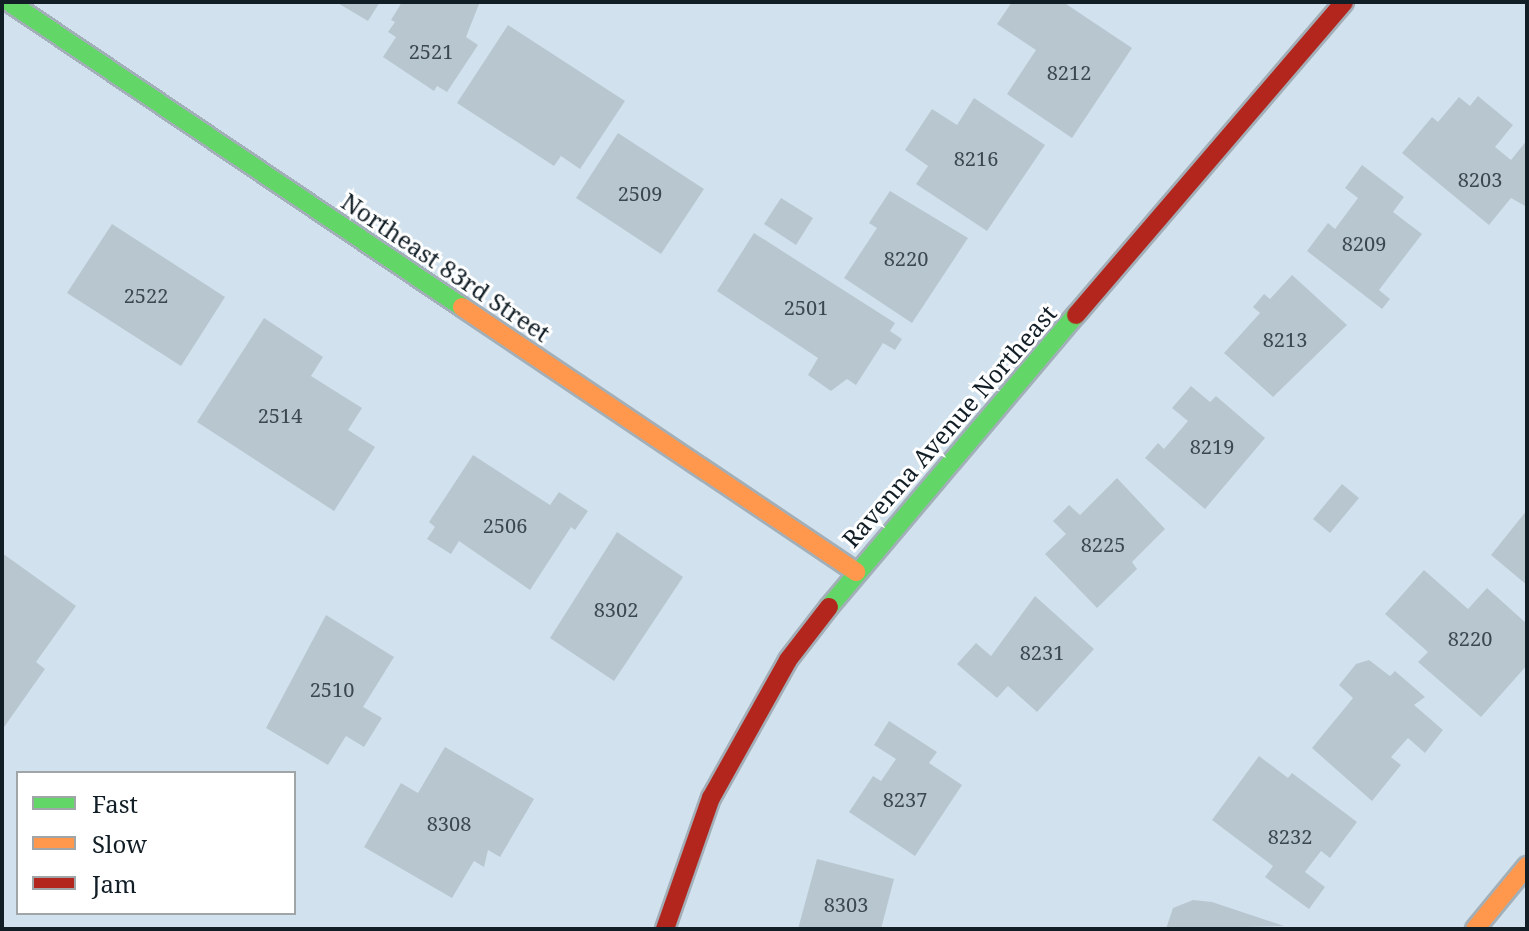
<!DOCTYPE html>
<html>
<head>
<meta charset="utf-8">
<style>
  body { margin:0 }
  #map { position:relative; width:1529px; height:931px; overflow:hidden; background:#d1e2ee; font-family:"Noto Serif",serif }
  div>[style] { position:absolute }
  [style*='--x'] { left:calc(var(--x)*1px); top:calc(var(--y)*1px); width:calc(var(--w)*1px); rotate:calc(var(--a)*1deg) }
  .building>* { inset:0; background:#b8c6d0 }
  .roads { filter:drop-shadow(2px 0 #a2afb8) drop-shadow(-2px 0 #a2afb8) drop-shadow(0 2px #a2afb8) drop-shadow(0 -2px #a2afb8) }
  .fast>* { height:18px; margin:-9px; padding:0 9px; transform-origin:9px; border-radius:9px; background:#63d668 }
  .slow>* { height:18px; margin:-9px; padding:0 9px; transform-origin:9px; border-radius:9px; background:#ff974d }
  .jam>* { height:18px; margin:-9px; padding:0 9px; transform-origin:9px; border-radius:9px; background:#b3261e }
  span { translate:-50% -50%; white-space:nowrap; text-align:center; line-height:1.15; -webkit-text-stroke:6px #fff; paint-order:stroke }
  .number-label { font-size:20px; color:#3c4850 }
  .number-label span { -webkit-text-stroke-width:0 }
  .street-label { font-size:24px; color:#121e26 }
  .frame { position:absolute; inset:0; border:4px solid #121e26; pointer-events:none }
  .legend { position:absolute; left:16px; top:771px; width:280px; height:144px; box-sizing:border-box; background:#fff; border:2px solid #a0a5a8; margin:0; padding:10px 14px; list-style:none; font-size:24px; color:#121e26 }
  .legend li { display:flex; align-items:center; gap:16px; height:40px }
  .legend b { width:40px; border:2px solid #a0a5a8 }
</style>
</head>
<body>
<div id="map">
  <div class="building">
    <i style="clip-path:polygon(336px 2px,380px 2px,368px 21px)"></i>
    <i style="clip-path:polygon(402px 2px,479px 4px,466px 37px,478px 45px,447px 92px,437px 86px,434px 91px,383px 57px,396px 37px,388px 32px,395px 22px,391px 20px)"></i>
    <i style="clip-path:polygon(1012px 2px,1063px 2px,1132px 48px,1072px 138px,1007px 94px,1036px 50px,997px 24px)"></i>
    <i style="clip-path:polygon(508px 25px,625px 101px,580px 169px,561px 156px,554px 166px,457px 103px)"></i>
    <i style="clip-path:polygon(1478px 96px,1513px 125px,1495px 147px,1511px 160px,1527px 140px,1527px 207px,1511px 198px,1489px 225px,1402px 153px,1432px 117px,1438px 122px,1459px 97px,1470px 106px)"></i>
    <i style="clip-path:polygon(974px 98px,1045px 145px,987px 231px,916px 184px,928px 166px,905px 150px,932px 109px,957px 125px)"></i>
    <i style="clip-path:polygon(618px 133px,704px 189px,661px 254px,576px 198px)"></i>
    <i style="clip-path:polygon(1362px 165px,1404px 197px,1393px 212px,1422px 234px,1379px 290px,1390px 299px,1382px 309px,1307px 251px,1328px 223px,1335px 229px,1358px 198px,1345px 188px)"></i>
    <i style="clip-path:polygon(890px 191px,968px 238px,912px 323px,844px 278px,877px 228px,869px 223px)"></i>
    <i style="clip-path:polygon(781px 198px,813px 218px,796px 245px,764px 224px)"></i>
    <i style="clip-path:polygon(112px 224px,225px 297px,181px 366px,67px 293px)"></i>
    <i style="clip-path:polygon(754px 233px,895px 323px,890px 331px,902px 339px,895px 350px,883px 343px,856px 385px,847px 379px,831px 391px,808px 375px,818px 358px,717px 291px)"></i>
    <i style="clip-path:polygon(1292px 275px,1347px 325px,1273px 397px,1224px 353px,1260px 313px,1253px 307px,1264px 294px,1270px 299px)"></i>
    <i style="clip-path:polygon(264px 318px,323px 357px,311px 376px,362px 408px,348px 430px,375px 447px,334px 511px,197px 422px)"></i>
    <i style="clip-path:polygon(1191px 386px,1210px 402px,1216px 396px,1265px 438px,1205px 509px,1145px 458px,1158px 443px,1164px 449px,1188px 421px,1172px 408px)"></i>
    <i style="clip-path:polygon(473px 455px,550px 505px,559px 492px,588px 511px,575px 530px,571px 527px,530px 590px,459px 541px,451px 554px,427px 539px,435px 527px,429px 522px)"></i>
    <i style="clip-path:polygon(1117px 478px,1165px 529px,1132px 562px,1137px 569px,1097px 608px,1045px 554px,1066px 534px,1053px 521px,1069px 505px,1080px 515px)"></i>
    <i style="clip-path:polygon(1342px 484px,1359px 498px,1330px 533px,1313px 519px)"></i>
    <i style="clip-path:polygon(1527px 510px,1527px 585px,1491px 555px)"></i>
    <i style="clip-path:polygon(617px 532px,683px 577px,614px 681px,550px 638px)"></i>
    <i style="clip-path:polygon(2px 553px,76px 606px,36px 662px,45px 669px,2px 730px)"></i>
    <i style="clip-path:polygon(1424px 570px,1468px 609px,1487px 588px,1527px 624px,1527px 665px,1481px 717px,1418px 662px,1428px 652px,1385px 614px)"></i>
    <i style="clip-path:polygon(1035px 596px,1094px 649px,1037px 712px,1008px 686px,997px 698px,957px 664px,976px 643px,991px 656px)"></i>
    <i style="clip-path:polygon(326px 615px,394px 657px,363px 707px,382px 718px,364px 747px,346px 736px,328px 765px,266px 728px)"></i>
    <i style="clip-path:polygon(1369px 660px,1390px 676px,1395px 671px,1425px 697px,1414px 705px,1443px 730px,1425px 753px,1408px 738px,1391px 757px,1401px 765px,1372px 801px,1312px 748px,1353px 698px,1339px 685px,1356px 664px)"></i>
    <i style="clip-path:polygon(889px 721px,937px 752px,929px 763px,962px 785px,915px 856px,849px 812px,873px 776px,881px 781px,896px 759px,874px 745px)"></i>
    <i style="clip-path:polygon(445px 747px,534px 799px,500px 857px,488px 850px,484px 867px,474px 861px,452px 898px,364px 847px,401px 783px,418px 793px)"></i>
    <i style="clip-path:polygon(1259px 756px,1288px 778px,1292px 773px,1357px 822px,1330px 858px,1321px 851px,1305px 872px,1325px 887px,1309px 909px,1265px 877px,1273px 866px,1212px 820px)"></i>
    <i style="clip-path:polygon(817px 859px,894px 879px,881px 929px,798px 929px)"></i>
    <i style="clip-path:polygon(1193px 900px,1212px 902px,1284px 926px,1166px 929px,1173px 908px)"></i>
  </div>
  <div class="roads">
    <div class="fast">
      <i style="--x:9;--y:2;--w:546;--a:33.95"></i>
      <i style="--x:829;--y:607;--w:382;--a:-49.8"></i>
    </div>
    <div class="slow">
      <i style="--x:462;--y:307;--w:475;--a:33.9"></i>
      <i style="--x:1475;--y:929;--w:82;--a:-50.5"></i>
    </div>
    <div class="jam">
      <i style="--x:1076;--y:315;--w:412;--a:-49.4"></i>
      <i style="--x:665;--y:929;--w:139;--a:-70.7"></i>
      <i style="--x:711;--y:798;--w:158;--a:-60.8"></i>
      <i style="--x:788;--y:660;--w:67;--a:-52.3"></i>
    </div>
  </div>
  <div class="number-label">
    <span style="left:431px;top:51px">2521</span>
    <span style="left:1069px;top:72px">8212</span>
    <span style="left:976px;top:158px">8216</span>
    <span style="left:1480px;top:179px">8203</span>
    <span style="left:640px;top:193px">2509</span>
    <span style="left:1364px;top:243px">8209</span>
    <span style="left:906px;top:258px">8220</span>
    <span style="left:146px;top:295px">2522</span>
    <span style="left:806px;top:307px">2501</span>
    <span style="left:1285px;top:339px">8213</span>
    <span style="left:280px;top:415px">2514</span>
    <span style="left:1212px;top:446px">8219</span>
    <span style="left:505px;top:525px">2506</span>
    <span style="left:1103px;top:544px">8225</span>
    <span style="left:616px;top:609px">8302</span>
    <span style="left:1470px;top:638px">8220</span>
    <span style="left:1042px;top:652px">8231</span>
    <span style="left:332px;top:689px">2510</span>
    <span style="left:905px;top:799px">8237</span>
    <span style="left:449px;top:823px">8308</span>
    <span style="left:1290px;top:836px">8232</span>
    <span style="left:846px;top:904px">8303</span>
  </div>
  <div class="street-label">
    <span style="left:446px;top:267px;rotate:34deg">Northeast 83rd Street</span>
    <span style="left:949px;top:426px;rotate:-49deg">Ravenna Avenue Northeast</span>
  </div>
  <div class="frame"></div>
  <ul class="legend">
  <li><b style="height:10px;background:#63d668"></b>Fast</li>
  <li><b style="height:10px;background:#ff974d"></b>Slow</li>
  <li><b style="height:10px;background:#b3261e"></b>Jam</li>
  </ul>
</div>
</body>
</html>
